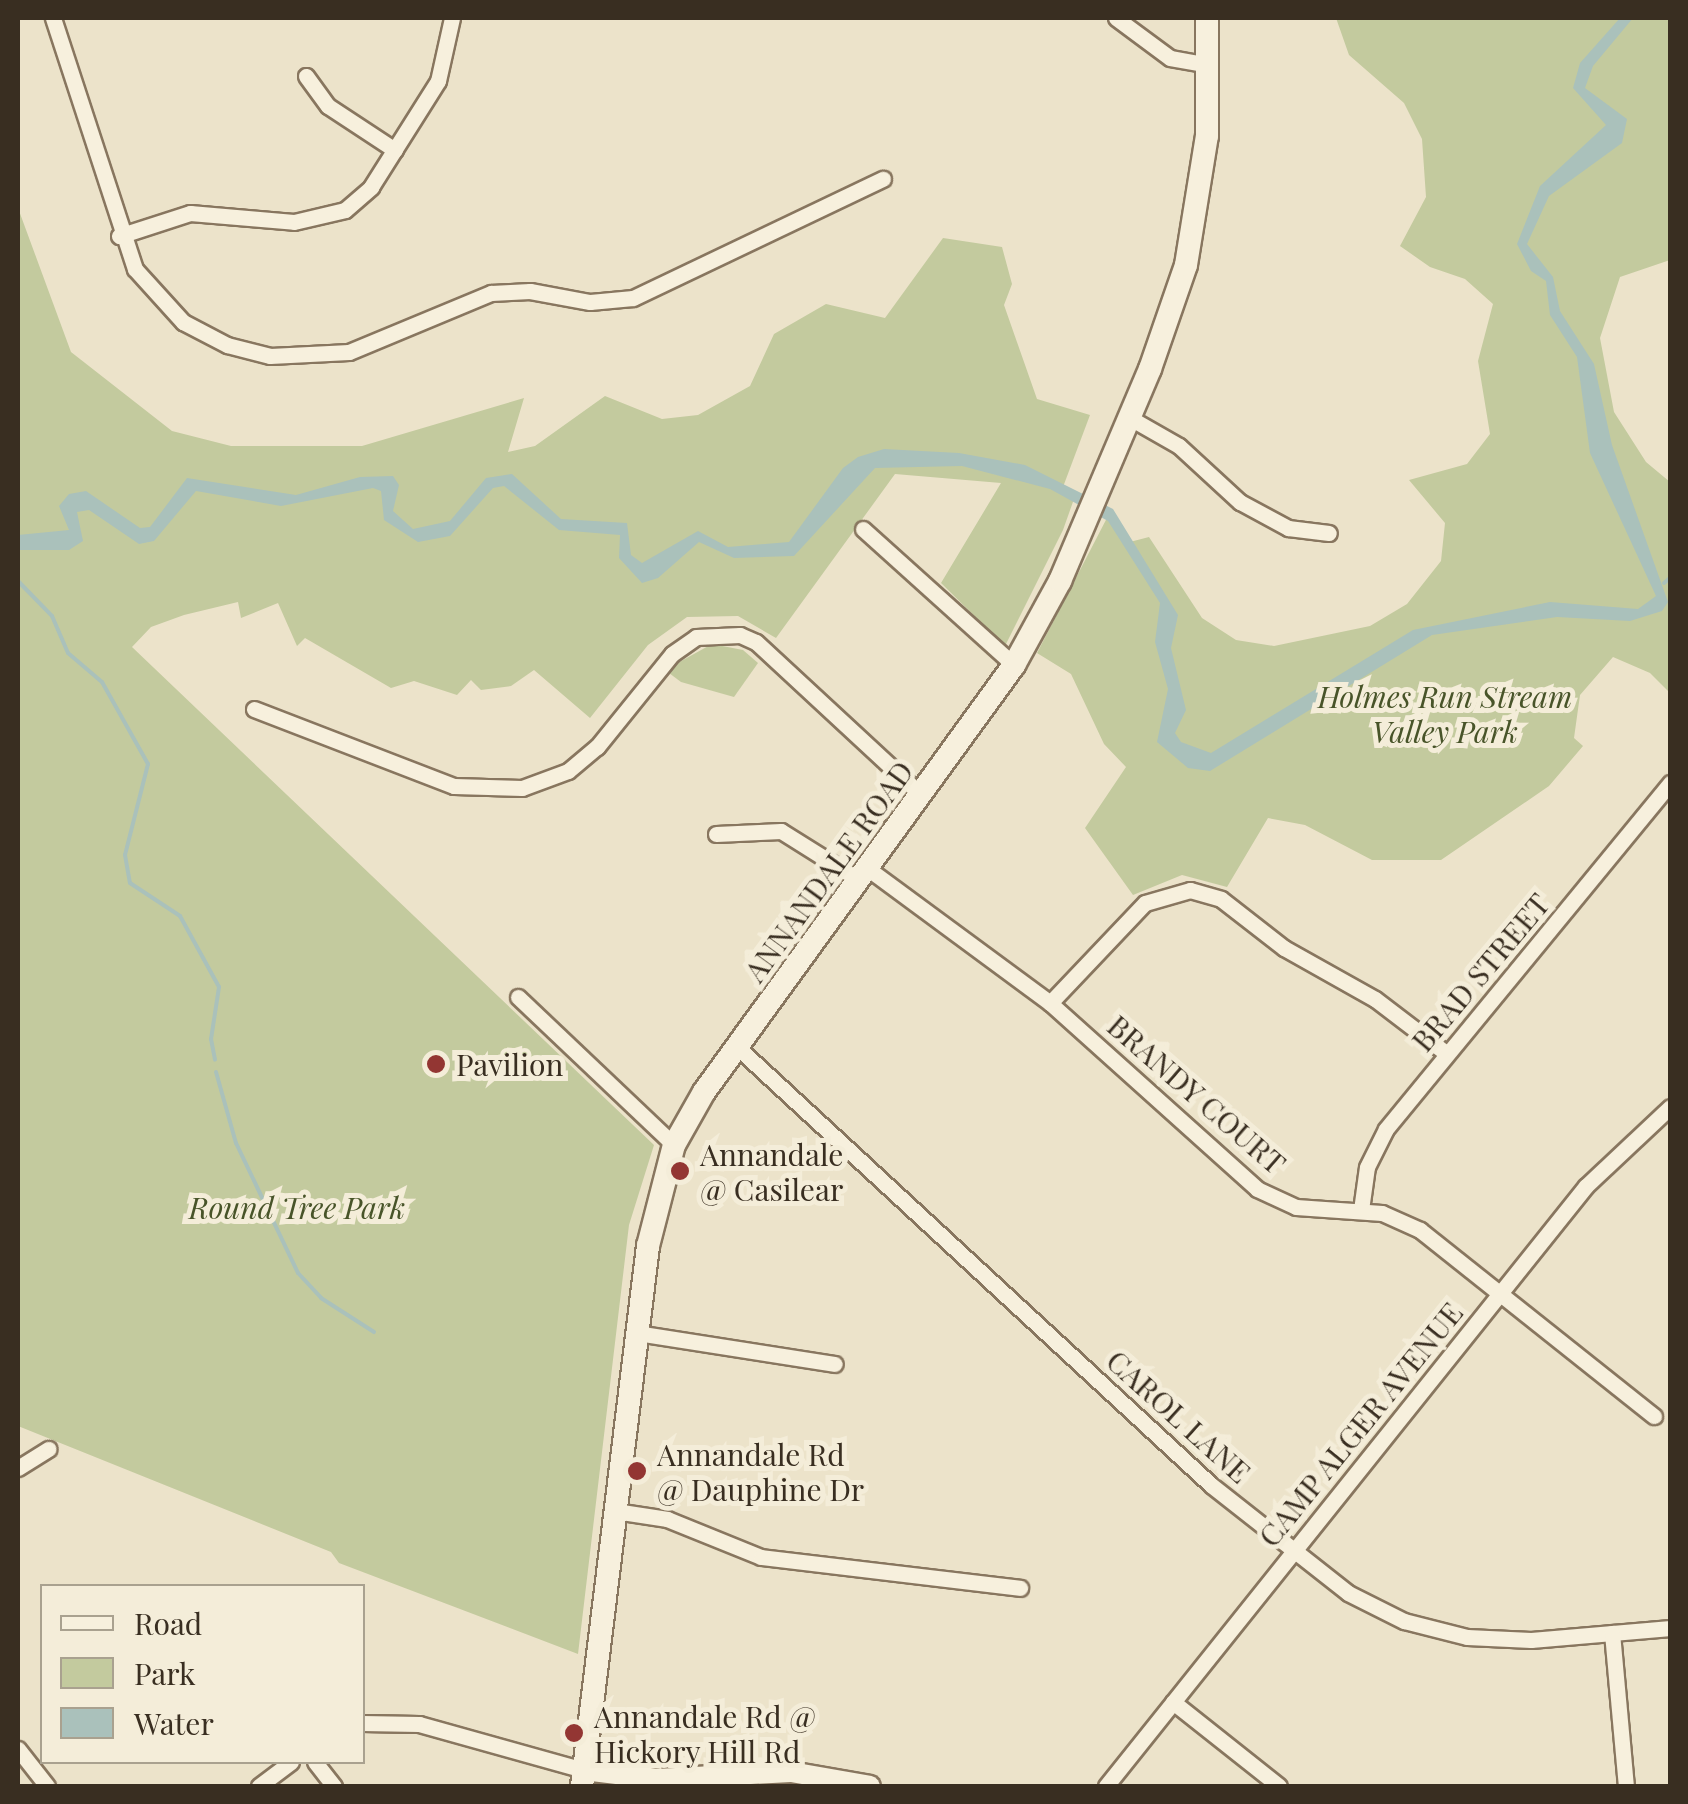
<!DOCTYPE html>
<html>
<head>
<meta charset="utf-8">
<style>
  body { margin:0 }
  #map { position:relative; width:1688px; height:1804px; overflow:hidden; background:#ece3ca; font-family:"Playfair Display",serif }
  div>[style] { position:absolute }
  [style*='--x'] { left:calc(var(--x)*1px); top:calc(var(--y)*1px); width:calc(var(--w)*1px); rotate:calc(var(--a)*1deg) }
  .green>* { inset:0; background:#c3ca9e }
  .water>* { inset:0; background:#aac1bb }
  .stream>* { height:4px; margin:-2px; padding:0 2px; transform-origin:2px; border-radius:2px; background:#aac1bb }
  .roads { filter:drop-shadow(2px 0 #88765f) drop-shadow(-2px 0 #88765f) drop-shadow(0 2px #88765f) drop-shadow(0 -2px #88765f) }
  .minor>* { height:15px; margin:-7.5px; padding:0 7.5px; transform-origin:7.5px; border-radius:7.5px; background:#f7f0dd }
  .tertiary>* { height:20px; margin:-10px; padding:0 10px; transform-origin:10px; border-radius:10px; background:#f7f0dd }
  .secondary>* { height:22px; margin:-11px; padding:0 11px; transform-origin:11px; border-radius:11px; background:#f7f0dd }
  .dots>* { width:28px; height:28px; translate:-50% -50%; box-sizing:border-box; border:5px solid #f4edd9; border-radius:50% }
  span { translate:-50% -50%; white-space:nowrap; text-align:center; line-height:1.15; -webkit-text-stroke:10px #f4edd9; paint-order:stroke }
  .park-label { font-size:30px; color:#485429; font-style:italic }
  .street-label { font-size:30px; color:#392e21 }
  .poi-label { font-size:30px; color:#392e21 }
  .left { translate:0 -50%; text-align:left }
  .frame { position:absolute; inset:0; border:20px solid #392e21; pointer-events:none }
  .legend { position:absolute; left:40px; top:1584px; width:325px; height:180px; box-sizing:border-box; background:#f4edd9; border:2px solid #a9a18f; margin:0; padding:12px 18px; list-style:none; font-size:30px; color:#392e21 }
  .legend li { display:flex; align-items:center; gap:20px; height:50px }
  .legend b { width:50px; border:2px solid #a9a18f }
</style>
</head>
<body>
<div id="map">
  <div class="green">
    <i style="clip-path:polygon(1336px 18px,1670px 18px,1670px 260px,1620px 277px,1600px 338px,1614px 412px,1646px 462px,1670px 482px,1670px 693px,1650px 673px,1613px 657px,1580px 695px,1574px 738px,1583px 746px,1549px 786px,1441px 860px,1372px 860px,1305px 825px,1268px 818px,1227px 887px,1182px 875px,1133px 895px,1085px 828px,1126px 767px,1104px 744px,1071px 674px,1037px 653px,1108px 516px,1126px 543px,1149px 537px,1202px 618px,1236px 640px,1274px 646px,1370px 626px,1407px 604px,1441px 561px,1445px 523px,1409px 480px,1467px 464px,1490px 434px,1478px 361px,1493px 304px,1465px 279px,1430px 267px,1400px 246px,1426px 197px,1422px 139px,1404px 103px,1349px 55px)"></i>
    <i style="clip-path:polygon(18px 208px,71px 352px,172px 431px,231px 446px,362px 446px,524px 398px,508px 452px,535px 446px,605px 396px,662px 419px,698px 415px,750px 386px,774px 334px,826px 304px,885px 318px,943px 238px,1002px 247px,1012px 284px,1004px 305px,1037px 399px,1090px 415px,1063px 487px,1074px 499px,1063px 530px,1005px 646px,941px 583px,1001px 483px,895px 474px,776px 638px,738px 616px,687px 617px,648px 645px,590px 718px,534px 670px,511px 686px,481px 690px,471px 680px,457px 695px,414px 681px,391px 688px,305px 638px,297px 646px,278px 603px,241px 618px,238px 602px,184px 615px,151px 627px,132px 647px,654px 1145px,629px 1225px,578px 1654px,339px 1563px,331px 1552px,18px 1426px)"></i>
    <i style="clip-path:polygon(712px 644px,743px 650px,758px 663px,734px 697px,681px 682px,665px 670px)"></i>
  </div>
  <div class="water">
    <i style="clip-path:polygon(1620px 18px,1633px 18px,1593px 66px,1585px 88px,1627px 119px,1622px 143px,1549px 196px,1527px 244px,1553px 277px,1560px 311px,1594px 364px,1612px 445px,1668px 602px,1662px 611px,1630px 621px,1557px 617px,1432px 635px,1210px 771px,1188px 768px,1157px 742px,1168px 689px,1155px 642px,1160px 603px,1108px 521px,1050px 489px,962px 466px,875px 468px,794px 556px,734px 558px,699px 542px,658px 578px,642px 583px,619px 558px,620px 535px,559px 530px,504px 486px,493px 488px,450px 536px,418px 542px,384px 520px,381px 491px,373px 488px,281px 506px,196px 491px,154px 541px,139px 544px,89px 510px,77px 512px,83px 541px,69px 550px,18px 550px,18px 535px,69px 530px,59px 506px,69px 494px,86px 491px,140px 528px,150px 527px,187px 478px,296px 495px,360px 477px,393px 476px,399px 485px,393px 511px,413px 529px,450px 521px,486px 478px,512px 474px,561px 519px,627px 523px,631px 555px,642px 563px,698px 531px,728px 547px,789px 542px,843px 468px,858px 457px,884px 449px,959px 453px,1025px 465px,1113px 509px,1178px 615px,1171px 648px,1186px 710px,1175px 733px,1181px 742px,1211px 753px,1413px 630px,1550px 602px,1638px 609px,1656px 596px,1590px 453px,1577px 357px,1550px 315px,1546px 281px,1531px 271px,1517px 244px,1540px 186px,1606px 125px,1573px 88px,1580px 63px)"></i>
  </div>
  <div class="stream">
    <i style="--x:18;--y:581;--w:49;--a:45.8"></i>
    <i style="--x:52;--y:616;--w:40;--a:66.6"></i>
    <i style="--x:68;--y:653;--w:45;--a:40.5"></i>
    <i style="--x:102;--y:682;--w:94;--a:60.7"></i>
    <i style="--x:148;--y:764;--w:94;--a:104.2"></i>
    <i style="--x:125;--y:855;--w:28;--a:80"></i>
    <i style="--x:130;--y:883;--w:60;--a:33.4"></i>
    <i style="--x:180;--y:916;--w:81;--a:61.2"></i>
    <i style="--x:219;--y:987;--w:53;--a:98.7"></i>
    <i style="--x:211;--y:1039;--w:21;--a:79"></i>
    <i style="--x:1664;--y:583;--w:8;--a:-40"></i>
    <i style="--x:216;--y:1072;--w:74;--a:74.3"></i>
    <i style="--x:236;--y:1143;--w:144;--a:64.5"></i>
    <i style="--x:298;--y:1273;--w:34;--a:47"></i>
    <i style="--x:321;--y:1298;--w:63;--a:32.7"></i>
  </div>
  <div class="roads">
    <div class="minor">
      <i style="--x:53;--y:18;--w:264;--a:71.9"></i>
      <i style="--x:135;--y:269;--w:72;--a:47.8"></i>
      <i style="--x:183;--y:322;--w:50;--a:27.6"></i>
      <i style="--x:227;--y:345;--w:44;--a:14.3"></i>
      <i style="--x:270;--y:356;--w:79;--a:-2.9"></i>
      <i style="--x:349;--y:352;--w:154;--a:-22.6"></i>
      <i style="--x:491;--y:293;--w:39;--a:-3"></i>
      <i style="--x:530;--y:291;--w:61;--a:10.4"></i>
      <i style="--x:590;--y:302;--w:43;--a:-5.3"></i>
      <i style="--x:633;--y:298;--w:277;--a:-25.5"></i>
      <i style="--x:1116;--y:18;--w:67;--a:36.5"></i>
      <i style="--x:1170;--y:58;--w:39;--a:10"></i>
      <i style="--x:306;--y:76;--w:37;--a:54"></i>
      <i style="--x:328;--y:106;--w:80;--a:33.3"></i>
      <i style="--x:119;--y:236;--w:75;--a:-17.9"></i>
      <i style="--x:190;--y:213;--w:104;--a:4.9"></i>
      <i style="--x:294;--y:222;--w:52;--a:-13.2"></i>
      <i style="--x:345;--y:210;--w:35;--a:-41"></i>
      <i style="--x:371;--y:187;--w:125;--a:-57.7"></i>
      <i style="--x:438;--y:81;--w:65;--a:-77.5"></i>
      <i style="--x:1130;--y:418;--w:56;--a:29.7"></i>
      <i style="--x:1179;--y:446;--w:83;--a:42.6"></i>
      <i style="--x:1240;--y:502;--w:55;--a:28.4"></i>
      <i style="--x:1288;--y:528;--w:41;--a:7"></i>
      <i style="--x:863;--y:529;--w:203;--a:42"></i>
      <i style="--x:254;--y:709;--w:214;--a:21.1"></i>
      <i style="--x:454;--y:786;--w:68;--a:1.7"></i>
      <i style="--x:522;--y:788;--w:49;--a:-20.3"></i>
      <i style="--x:568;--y:771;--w:38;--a:-40"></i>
      <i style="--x:597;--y:747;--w:119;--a:-51.1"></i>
      <i style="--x:672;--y:654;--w:29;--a:-35"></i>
      <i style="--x:696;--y:637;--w:44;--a:-2.6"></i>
      <i style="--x:740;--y:635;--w:17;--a:24"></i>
      <i style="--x:756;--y:642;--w:225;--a:42.8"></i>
      <i style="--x:716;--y:834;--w:65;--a:-2.6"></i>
      <i style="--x:781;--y:831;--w:92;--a:32.1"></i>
      <i style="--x:867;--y:868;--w:227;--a:36.4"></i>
      <i style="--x:1050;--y:1003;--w:278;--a:41.9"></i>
      <i style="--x:1257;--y:1189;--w:43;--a:24.8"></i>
      <i style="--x:1296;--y:1207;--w:86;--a:4"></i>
      <i style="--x:1382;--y:1213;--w:42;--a:24.1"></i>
      <i style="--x:1420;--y:1230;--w:299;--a:38.5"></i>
      <i style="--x:518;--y:997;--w:215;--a:43.5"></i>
      <i style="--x:1050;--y:1003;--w:138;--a:-46.5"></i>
      <i style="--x:1145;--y:903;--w:47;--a:-16.1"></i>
      <i style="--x:1190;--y:890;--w:32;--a:16"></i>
      <i style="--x:1221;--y:899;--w:80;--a:37.9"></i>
      <i style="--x:1284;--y:948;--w:104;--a:29.3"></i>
      <i style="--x:1375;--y:999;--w:89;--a:37.3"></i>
      <i style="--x:736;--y:1046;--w:647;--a:42.74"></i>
      <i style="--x:1211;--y:1485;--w:174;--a:38.2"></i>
      <i style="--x:1348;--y:1593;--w:63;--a:26.6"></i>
      <i style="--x:1404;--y:1621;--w:65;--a:14.3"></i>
      <i style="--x:1467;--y:1637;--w:64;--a:2.7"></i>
      <i style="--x:1531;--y:1640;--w:140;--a:-4.9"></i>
      <i style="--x:1361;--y:1210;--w:43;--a:-82.1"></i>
      <i style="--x:1367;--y:1167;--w:42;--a:-63.4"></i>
      <i style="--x:1386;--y:1129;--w:448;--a:-50.6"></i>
      <i style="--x:637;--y:1333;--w:200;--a:8.9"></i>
      <i style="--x:18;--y:1468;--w:36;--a:-32"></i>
      <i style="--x:615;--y:1511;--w:53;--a:8.7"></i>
      <i style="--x:667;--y:1519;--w:101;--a:22"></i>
      <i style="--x:761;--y:1557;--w:261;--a:6.8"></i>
      <i style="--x:1612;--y:1633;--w:154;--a:84.8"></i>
      <i style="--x:1173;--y:1702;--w:135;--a:38.4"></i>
      <i style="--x:362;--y:1723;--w:57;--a:1"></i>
      <i style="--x:419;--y:1724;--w:171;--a:15.6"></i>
      <i style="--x:18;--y:1749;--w:47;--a:51.9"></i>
      <i style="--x:315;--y:1762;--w:31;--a:52"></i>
      <i style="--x:259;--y:1786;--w:40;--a:-37"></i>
      <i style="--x:1106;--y:1786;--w:768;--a:-51.34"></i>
      <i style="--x:1586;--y:1186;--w:115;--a:-43.2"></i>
    </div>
    <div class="tertiary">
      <i style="--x:584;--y:1770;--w:74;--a:7"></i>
      <i style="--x:657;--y:1779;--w:134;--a:-3"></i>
      <i style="--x:791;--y:1772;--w:80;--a:10"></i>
    </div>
    <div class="secondary">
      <i style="--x:582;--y:1786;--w:544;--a:-83.03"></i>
      <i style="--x:648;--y:1246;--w:104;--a:-75.6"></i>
      <i style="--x:674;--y:1145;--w:61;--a:-60.5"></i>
      <i style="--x:704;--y:1092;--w:528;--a:-54.02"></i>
      <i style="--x:1014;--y:665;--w:96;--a:-61.3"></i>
      <i style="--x:1060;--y:581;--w:230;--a:-67"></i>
      <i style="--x:1150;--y:369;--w:110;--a:-70.9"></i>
      <i style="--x:1186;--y:265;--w:131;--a:-80.8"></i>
      <i style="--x:1207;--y:136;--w:118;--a:-90"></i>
    </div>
  </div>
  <div class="dots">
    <i style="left:436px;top:1064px;background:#933633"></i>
    <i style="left:680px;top:1171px;background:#933633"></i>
    <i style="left:637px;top:1471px;background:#933633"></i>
    <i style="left:574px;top:1733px;background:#933633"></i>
  </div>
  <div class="park-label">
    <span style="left:1445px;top:713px">Holmes Run Stream<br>Valley Park</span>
    <span style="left:297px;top:1207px">Round Tree Park</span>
  </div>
  <div class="street-label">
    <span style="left:828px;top:871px;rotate:-54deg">ANNANDALE ROAD</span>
    <span style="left:1480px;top:972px;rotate:-50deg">BRAD STREET</span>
    <span style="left:1197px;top:1094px;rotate:41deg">BRANDY COURT</span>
    <span style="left:1179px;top:1416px;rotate:42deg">CAROL LANE</span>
    <span style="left:1360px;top:1424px;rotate:-51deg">CAMP ALGER AVENUE</span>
  </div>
  <div class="poi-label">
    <span class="left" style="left:456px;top:1064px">Pavilion</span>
    <span class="left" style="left:700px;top:1171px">Annandale<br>@ Casilear</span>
    <span class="left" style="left:657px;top:1471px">Annandale Rd<br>@ Dauphine Dr</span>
    <span class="left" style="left:594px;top:1733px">Annandale Rd @<br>Hickory Hill Rd</span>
  </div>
  <div class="frame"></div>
  <ul class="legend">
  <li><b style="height:12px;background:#f7f0dd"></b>Road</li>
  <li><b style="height:28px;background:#c3ca9e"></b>Park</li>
  <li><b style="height:28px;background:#aac1bb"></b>Water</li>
  </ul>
</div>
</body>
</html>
